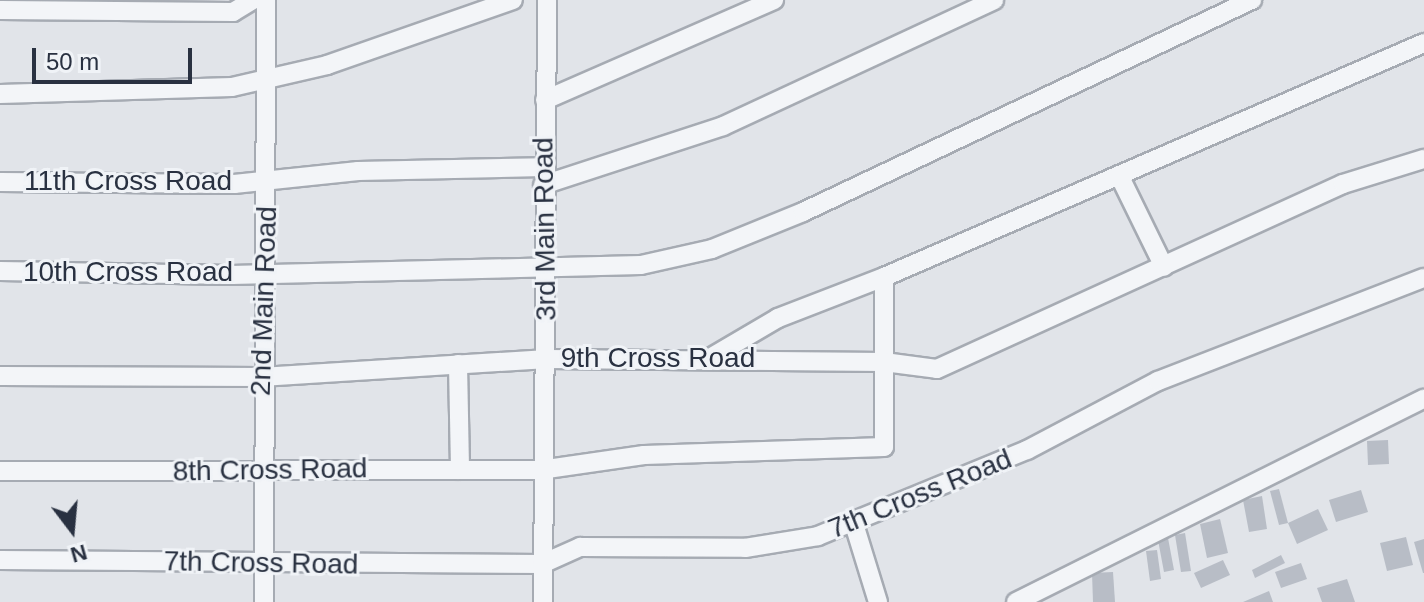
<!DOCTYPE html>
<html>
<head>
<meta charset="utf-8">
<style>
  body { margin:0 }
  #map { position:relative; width:1424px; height:602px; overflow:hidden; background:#e1e4e9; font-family:Arial,sans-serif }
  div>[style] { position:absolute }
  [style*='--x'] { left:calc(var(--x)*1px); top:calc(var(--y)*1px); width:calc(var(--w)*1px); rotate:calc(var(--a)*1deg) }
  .building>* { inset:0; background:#b8bdc6 }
  .roads { filter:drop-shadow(2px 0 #a6abb3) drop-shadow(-2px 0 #a6abb3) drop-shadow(0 2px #a6abb3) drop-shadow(0 -2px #a6abb3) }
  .street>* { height:18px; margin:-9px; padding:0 9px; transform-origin:9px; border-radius:9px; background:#f3f5f8 }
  span { translate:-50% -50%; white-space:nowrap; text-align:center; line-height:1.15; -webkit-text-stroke:6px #f0f3f7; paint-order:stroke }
  .street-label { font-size:28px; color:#293141 }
  .north { position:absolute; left:32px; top:490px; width:80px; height:80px; -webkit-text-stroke:6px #f0f3f7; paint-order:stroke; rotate:164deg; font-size:22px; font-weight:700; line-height:32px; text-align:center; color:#293141 }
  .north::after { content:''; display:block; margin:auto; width:28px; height:36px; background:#293141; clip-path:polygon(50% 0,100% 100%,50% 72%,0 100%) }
  .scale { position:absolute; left:32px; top:48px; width:160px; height:36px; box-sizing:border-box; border:4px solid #293141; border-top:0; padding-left:10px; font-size:24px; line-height:28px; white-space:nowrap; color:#293141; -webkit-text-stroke:6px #f0f3f7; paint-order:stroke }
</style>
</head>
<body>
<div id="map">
  <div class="building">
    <i style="clip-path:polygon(1388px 440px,1389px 464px,1368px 465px,1367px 441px)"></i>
    <i style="clip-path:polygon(1279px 489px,1288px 523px,1279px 525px,1270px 491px)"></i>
    <i style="clip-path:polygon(1361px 490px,1368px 512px,1336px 522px,1329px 500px)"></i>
    <i style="clip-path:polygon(1262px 496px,1267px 529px,1249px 532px,1243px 500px)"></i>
    <i style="clip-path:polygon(1318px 509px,1328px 530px,1297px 544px,1288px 523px)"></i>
    <i style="clip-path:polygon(1220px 519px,1228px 553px,1207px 558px,1200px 524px)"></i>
    <i style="clip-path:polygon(1185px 533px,1191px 571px,1181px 572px,1175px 535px)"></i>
    <i style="clip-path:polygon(1406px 537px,1413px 565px,1387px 571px,1380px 543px)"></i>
    <i style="clip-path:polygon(1168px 538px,1174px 570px,1164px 572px,1158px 540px)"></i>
    <i style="clip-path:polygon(1424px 539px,1424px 573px,1423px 573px,1414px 542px)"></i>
    <i style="clip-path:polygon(1157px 550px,1161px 579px,1150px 581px,1146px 551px)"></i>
    <i style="clip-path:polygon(1281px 555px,1285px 563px,1255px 578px,1252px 570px)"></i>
    <i style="clip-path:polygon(1223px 560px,1230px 575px,1201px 588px,1194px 573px)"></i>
    <i style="clip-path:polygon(1301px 563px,1307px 579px,1281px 588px,1275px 572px)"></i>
    <i style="clip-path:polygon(1113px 572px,1115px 602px,1093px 602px,1092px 573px)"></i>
    <i style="clip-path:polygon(1347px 579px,1355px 602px,1322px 602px,1317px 588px)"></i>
    <i style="clip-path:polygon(1269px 591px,1273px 602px,1243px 602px)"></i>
  </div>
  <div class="roads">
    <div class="street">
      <i style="--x:0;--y:10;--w:233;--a:0.5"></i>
      <i style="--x:233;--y:12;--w:23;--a:-31"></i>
      <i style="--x:1424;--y:43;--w:589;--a:156.57"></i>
      <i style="--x:884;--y:277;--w:85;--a:90"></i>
      <i style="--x:884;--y:362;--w:53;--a:7.5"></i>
      <i style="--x:937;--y:369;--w:446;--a:-24.5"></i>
      <i style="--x:1343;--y:184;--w:85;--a:-17.2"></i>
      <i style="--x:0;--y:94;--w:232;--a:-1.7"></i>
      <i style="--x:232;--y:87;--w:98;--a:-13"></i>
      <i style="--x:327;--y:65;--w:197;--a:-19.3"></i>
      <i style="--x:545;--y:100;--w:250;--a:-23.6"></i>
      <i style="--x:1119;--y:175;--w:102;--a:63.9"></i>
      <i style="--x:0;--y:182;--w:234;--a:0.5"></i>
      <i style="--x:234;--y:184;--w:125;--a:-6"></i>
      <i style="--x:358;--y:171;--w:185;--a:-1.2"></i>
      <i style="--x:543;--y:185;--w:189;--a:-18.1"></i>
      <i style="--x:723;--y:126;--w:299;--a:-24.9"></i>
      <i style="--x:0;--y:271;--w:231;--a:1"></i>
      <i style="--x:231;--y:275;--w:410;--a:-1.4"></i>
      <i style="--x:641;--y:265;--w:73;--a:-12.7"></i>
      <i style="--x:712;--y:249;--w:98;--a:-22.1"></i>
      <i style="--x:803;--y:212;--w:497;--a:-25.3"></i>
      <i style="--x:710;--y:358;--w:79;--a:-30.5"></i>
      <i style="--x:778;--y:318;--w:114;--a:-21.1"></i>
      <i style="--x:458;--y:364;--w:106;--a:88.9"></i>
      <i style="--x:0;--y:376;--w:261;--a:0.2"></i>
      <i style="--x:261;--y:377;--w:287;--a:-3.6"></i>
      <i style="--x:547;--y:359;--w:337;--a:0.5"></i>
      <i style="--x:884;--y:362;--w:85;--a:90"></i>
      <i style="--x:884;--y:447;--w:240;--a:178.1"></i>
      <i style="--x:644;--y:455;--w:105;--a:171.8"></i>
      <i style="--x:540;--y:470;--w:540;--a:179.89"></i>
      <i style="--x:854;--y:524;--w:82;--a:72.9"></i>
      <i style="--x:0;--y:560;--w:542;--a:0.42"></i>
      <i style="--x:542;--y:564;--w:42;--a:-24.1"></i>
      <i style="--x:580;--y:547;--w:165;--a:0.3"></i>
      <i style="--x:745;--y:548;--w:74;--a:-9.3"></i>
      <i style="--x:818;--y:536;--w:226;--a:-22.4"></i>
      <i style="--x:1027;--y:450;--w:148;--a:-27.8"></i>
      <i style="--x:1158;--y:381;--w:285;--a:-21.2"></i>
      <i style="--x:264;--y:602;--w:602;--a:-89.81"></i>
      <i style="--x:543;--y:602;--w:602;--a:-89.62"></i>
      <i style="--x:1016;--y:602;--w:456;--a:-26.5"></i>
    </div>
  </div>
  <div class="street-label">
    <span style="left:128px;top:181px">11th Cross Road</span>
    <span style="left:545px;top:229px;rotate:-91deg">3rd Main Road</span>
    <span style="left:128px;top:272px">10th Cross Road</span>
    <span style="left:264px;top:301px;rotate:-88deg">2nd Main Road</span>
    <span style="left:658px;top:358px">9th Cross Road</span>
    <span style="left:270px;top:470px;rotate:-1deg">8th Cross Road</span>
    <span style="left:920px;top:494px;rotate:-22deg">7th Cross Road</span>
    <span style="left:261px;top:563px;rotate:1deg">7th Cross Road</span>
  </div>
  <div class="north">N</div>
  <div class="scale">50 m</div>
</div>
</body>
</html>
